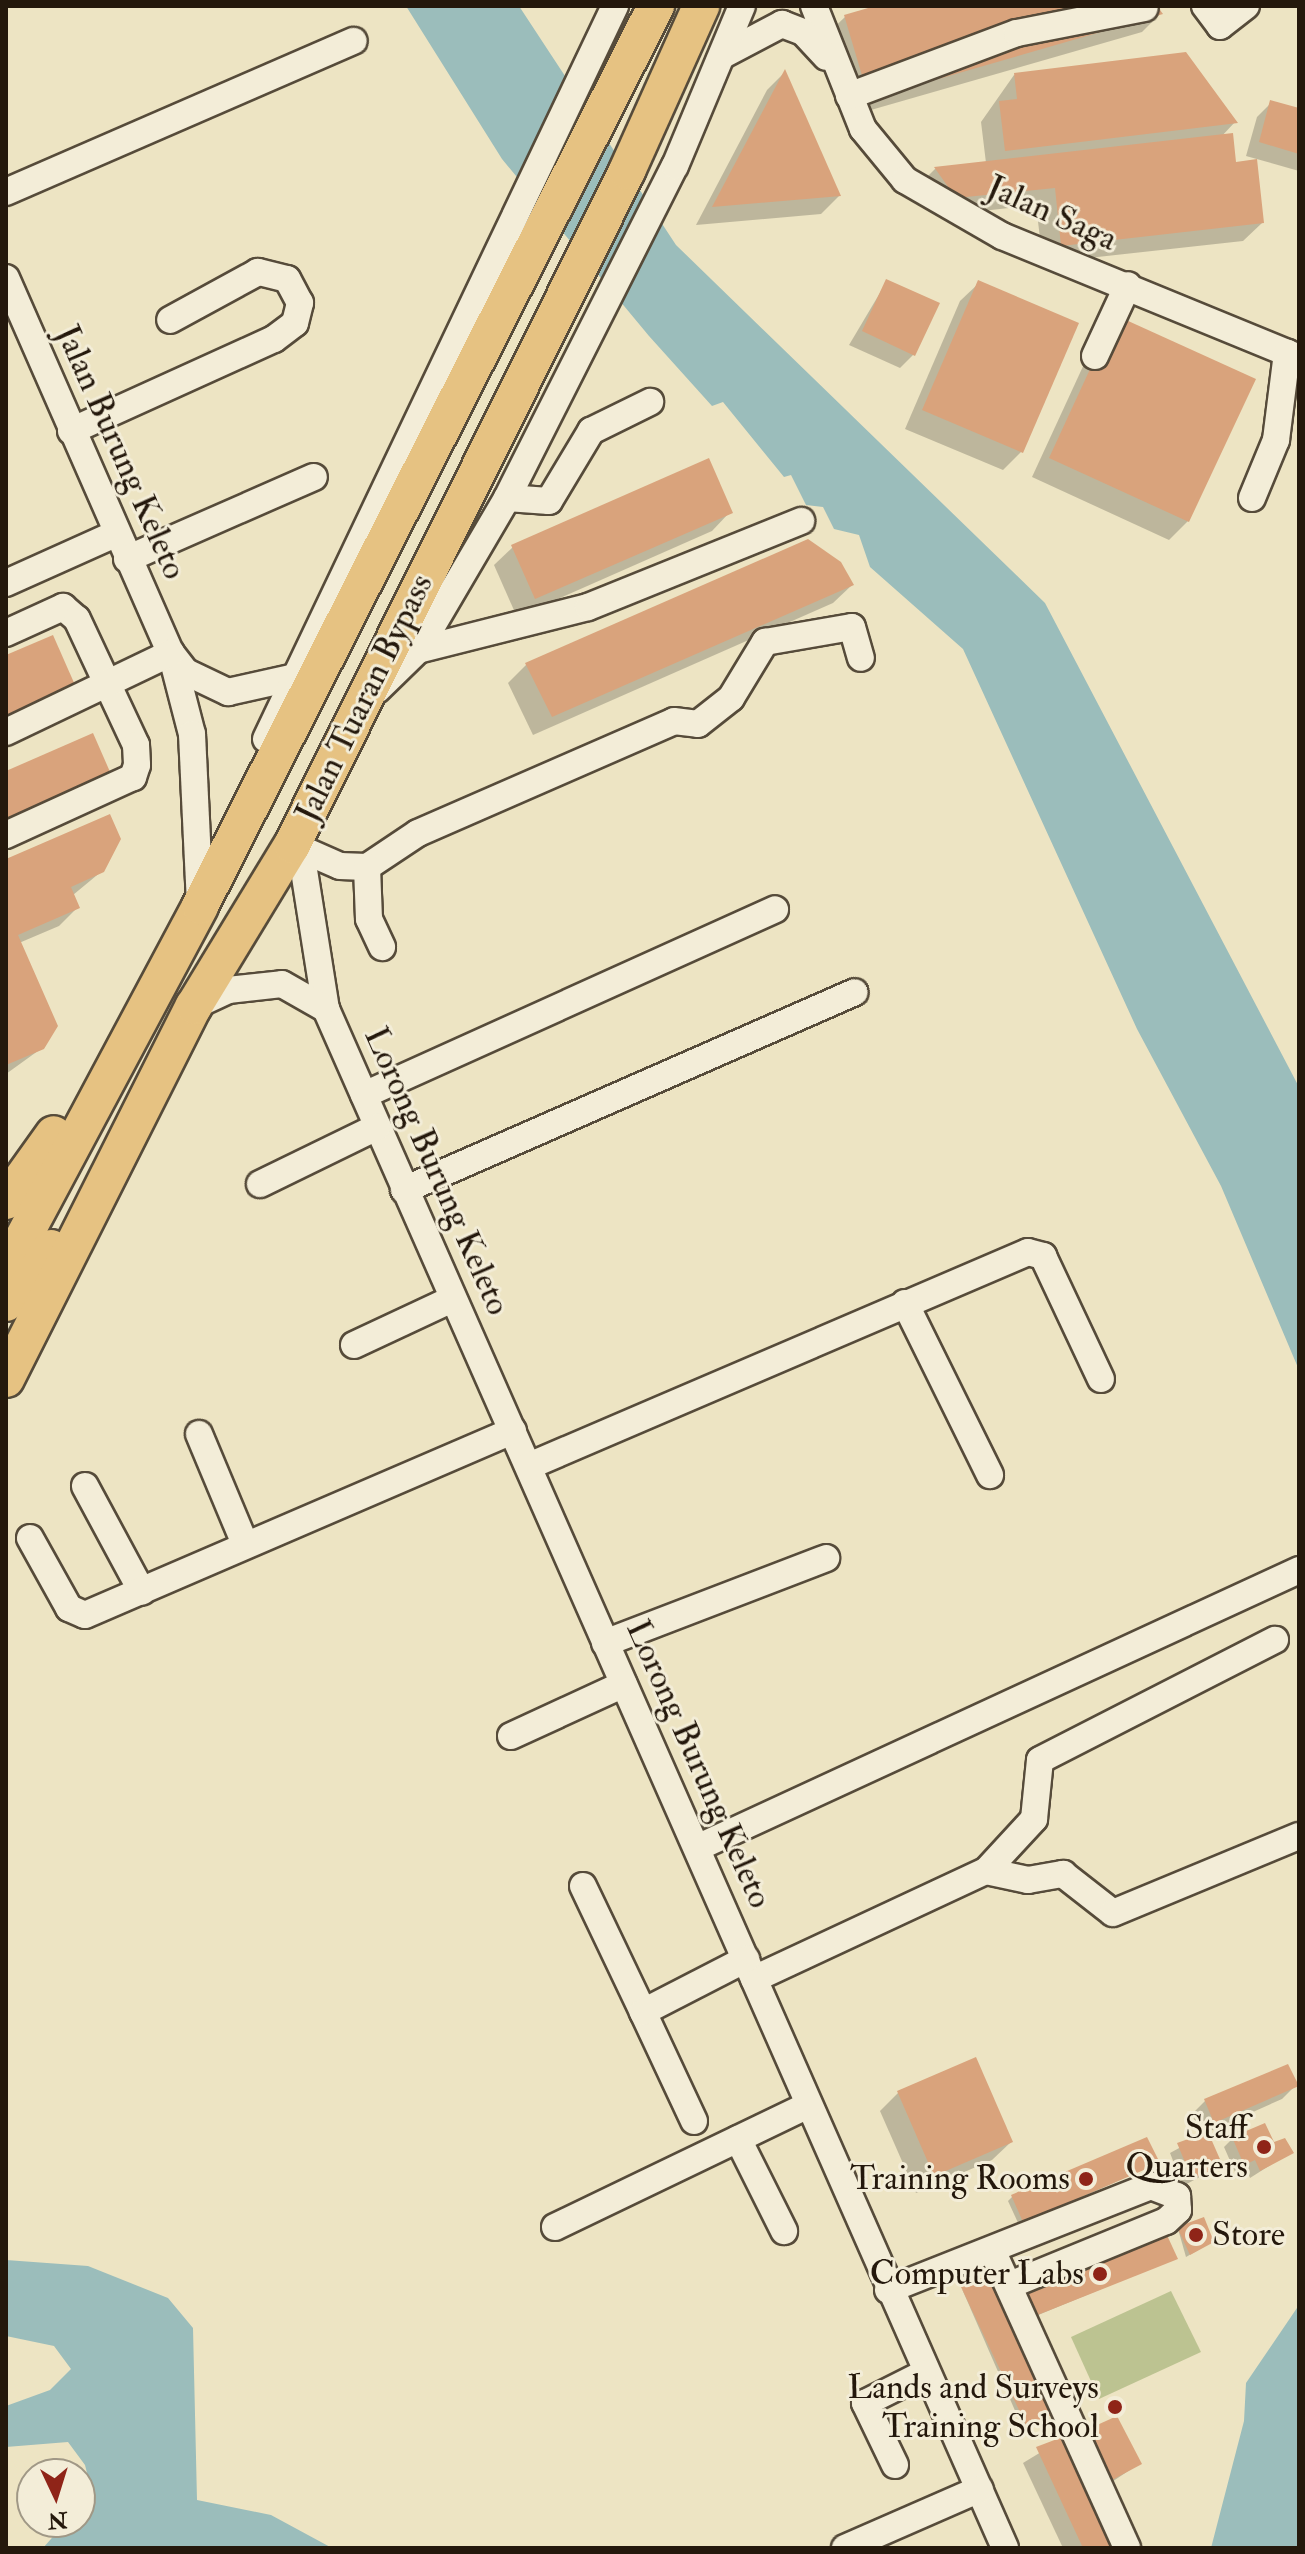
<!DOCTYPE html>
<html>
<head>
<meta charset="utf-8">
<style>
  body { margin:0 }
  #map { position:relative; width:1305px; height:2554px; overflow:hidden; background:#ede4c3; font-family:"IM FELL Double Pica",serif }
  div>[style] { position:absolute }
  [style*='--x'] { left:calc(var(--x)*1px); top:calc(var(--y)*1px); width:calc(var(--w)*1px); rotate:calc(var(--a)*1deg) }
  .green>* { inset:0; background:#bcc391 }
  .water>* { inset:0; background:#9bbdbb }
  .shadow>* { inset:0; background:#0003 }
  .building>* { inset:0; background:#d9a37c }
  .roads { filter:drop-shadow(2px 0 #564b3a) drop-shadow(-2px 0 #564b3a) drop-shadow(0 2px #564b3a) drop-shadow(0 -2px #564b3a) }
  .minor>* { height:26px; margin:-13px; padding:0 13px; transform-origin:13px; border-radius:13px; background:#f3edd8 }
  .highway>* { height:36px; margin:-18px; padding:0 18px; transform-origin:18px; border-radius:18px; background:#e6c282 }
  .dots>* { width:22px; height:22px; translate:-50% -50%; box-sizing:border-box; border:4px solid #f3edd8; border-radius:50% }
  span { translate:-50% -50%; white-space:nowrap; text-align:center; line-height:1.15; -webkit-text-stroke:6px #f3edd8; paint-order:stroke }
  .street-label { font-size:34px; color:#24180c }
  .poi-label { font-size:34px; color:#24180c }
  .right { translate:-100% -50%; text-align:right }
  .left { translate:0 -50%; text-align:left }
  .frame { position:absolute; inset:0; border:8px solid #24180c; pointer-events:none }
  .north { position:absolute; left:16px; top:2458px; width:80px; height:80px; box-sizing:border-box; background:#f3edd8; border:2px solid #a09886; border-radius:50%; rotate:176deg; font-size:22px; font-weight:700; line-height:32px; text-align:center; color:#24180c }
  .north::after { content:''; display:block; margin:auto; width:28px; height:36px; background:#8f2418; clip-path:polygon(50% 0,100% 100%,50% 72%,0 100%) }
</style>
</head>
<body>
<div id="map">
  <div class="green">
    <i style="clip-path:polygon(1171px 2291px,1201px 2352px,1099px 2399px,1071px 2337px)"></i>
  </div>
  <div class="water">
    <i style="clip-path:polygon(406px 6px,519px 6px,676px 245px,1045px 603px,1299px 1087px,1299px 1370px,1221px 1186px,1137px 1029px,963px 649px,870px 567px,859px 535px,834px 529px,823px 507px,806px 505px,791px 475px,784px 477px,723px 402px,712px 406px,649px 336px,502px 159px)"></i>
    <i style="clip-path:polygon(6px 2260px,88px 2266px,168px 2298px,193px 2328px,197px 2500px,271px 2515px,332px 2548px,43px 2548px,66px 2522px,80px 2522px,80px 2509px,93px 2497px,85px 2465px,68px 2442px,6px 2447px,6px 2406px,50px 2390px,71px 2369px,54px 2346px,6px 2336px)"></i>
    <i style="clip-path:polygon(1299px 2305px,1299px 2548px,1211px 2548px,1244px 2421px,1246px 2383px)"></i>
  </div>
  <div class="shadow">
    <i style="clip-path:polygon(882px 6px,1160px 14px,1142px 32px,850px 116px,826px 35px,845px 17px)"></i>
    <i style="clip-path:polygon(784px 73px,839px 196px,821px 214px,696px 225px,767px 90px)"></i>
    <i style="clip-path:polygon(1014px 75px,1235px 122px,1221px 137px,1262px 223px,1243px 241px,1043px 263px,1036px 205px,937px 216px,917px 187px,935px 169px,986px 163px,981px 122px)"></i>
    <i style="clip-path:polygon(1271px 103px,1299px 110px,1299px 171px,1246px 156px,1257px 117px)"></i>
    <i style="clip-path:polygon(887px 281px,914px 354px,900px 368px,849px 345px)"></i>
    <i style="clip-path:polygon(979px 283px,1021px 452px,1003px 470px,905px 429px,960px 301px)"></i>
    <i style="clip-path:polygon(1097px 336px,1188px 521px,1169px 540px,1032px 477px)"></i>
    <i style="clip-path:polygon(730px 512px,712px 531px,517px 617px,494px 565px,513px 547px)"></i>
    <i style="clip-path:polygon(852px 585px,833px 603px,533px 735px,508px 683px,526px 665px)"></i>
    <i style="clip-path:polygon(6px 658px,64px 694px,6px 719px)"></i>
    <i style="clip-path:polygon(6px 861px,102px 871px,73px 895px,78px 907px,59px 926px,19px 943px,42px 1048px,6px 1074px)"></i>
    <i style="clip-path:polygon(1296px 2085px,1282px 2099px,1206px 2133px,1220px 2166px,1183px 2186px,1170px 2153px,1201px 2136px,1192px 2114px,1205px 2101px)"></i>
    <i style="clip-path:polygon(899px 2092px,1011px 2142px,992px 2160px,916px 2193px,880px 2111px)"></i>
    <i style="clip-path:polygon(1233px 2138px,1273px 2144px,1291px 2152px,1250px 2178px,1246px 2167px,1235px 2172px,1224px 2147px)"></i>
    <i style="clip-path:polygon(1158px 2163px,1019px 2225px,1008px 2201px,1012px 2197px)"></i>
    <i style="clip-path:polygon(1178px 2229px,1212px 2242px,1186px 2257px)"></i>
    <i style="clip-path:polygon(1176px 2258px,1031px 2318px,1023px 2290px)"></i>
    <i style="clip-path:polygon(962px 2289px,1051px 2414px,1047px 2418px,1023px 2429px)"></i>
    <i style="clip-path:polygon(1064px 2438px,1115px 2548px,1063px 2548px,1023px 2463px)"></i>
    <i style="clip-path:polygon(1079px 2440px,1140px 2463px,1103px 2488px)"></i>
  </div>
  <div class="building">
    <i style="clip-path:polygon(875px 6px,1157px 6px,1163px 14px,869px 99px,844px 15px)"></i>
    <i style="clip-path:polygon(1186px 52px,1238px 123px,1005px 151px,999px 101px,1017px 99px,1014px 73px)"></i>
    <i style="clip-path:polygon(785px 69px,841px 196px,712px 207px)"></i>
    <i style="clip-path:polygon(1270px 100px,1299px 108px,1299px 154px,1259px 142px)"></i>
    <i style="clip-path:polygon(1233px 133px,1236px 162px,1257px 159px,1264px 223px,1061px 246px,1055px 188px,956px 198px,934px 167px)"></i>
    <i style="clip-path:polygon(886px 279px,940px 303px,915px 356px,862px 331px)"></i>
    <i style="clip-path:polygon(978px 280px,1079px 323px,1023px 453px,922px 410px)"></i>
    <i style="clip-path:polygon(1115px 315px,1256px 379px,1189px 522px,1049px 458px)"></i>
    <i style="clip-path:polygon(709px 458px,733px 513px,535px 599px,511px 545px)"></i>
    <i style="clip-path:polygon(808px 539px,841px 562px,854px 585px,552px 717px,525px 663px)"></i>
    <i style="clip-path:polygon(53px 635px,75px 685px,6px 716px,6px 655px)"></i>
    <i style="clip-path:polygon(93px 733px,114px 781px,6px 828px,6px 771px)"></i>
    <i style="clip-path:polygon(110px 814px,121px 839px,104px 872px,71px 887px,80px 908px,18px 935px,58px 1026px,44px 1049px,6px 1065px,6px 859px)"></i>
    <i style="clip-path:polygon(976px 2057px,1013px 2142px,934px 2176px,897px 2091px)"></i>
    <i style="clip-path:polygon(1288px 2064px,1299px 2086px,1214px 2123px,1204px 2099px)"></i>
    <i style="clip-path:polygon(1265px 2123px,1274px 2142px,1285px 2138px,1294px 2153px,1260px 2171px,1255px 2160px,1244px 2165px,1232px 2137px)"></i>
    <i style="clip-path:polygon(1208px 2132px,1223px 2166px,1192px 2179px,1177px 2143px)"></i>
    <i style="clip-path:polygon(1147px 2137px,1160px 2163px,1023px 2222px,1011px 2195px)"></i>
    <i style="clip-path:polygon(1204px 2217px,1214px 2242px,1190px 2255px,1177px 2227px)"></i>
    <i style="clip-path:polygon(1166px 2233px,1178px 2259px,1035px 2316px,1021px 2289px)"></i>
    <i style="clip-path:polygon(988px 2275px,1053px 2414px,1027px 2427px,961px 2287px)"></i>
    <i style="clip-path:polygon(1117px 2416px,1142px 2464px,1112px 2480px,1086px 2430px)"></i>
    <i style="clip-path:polygon(1065px 2436px,1117px 2548px,1083px 2548px,1036px 2447px)"></i>
  </div>
  <div class="roads">
    <div class="minor">
      <i style="--x:814;--y:6;--w:132;--a:68.3"></i>
      <i style="--x:863;--y:129;--w:66;--a:50.5"></i>
      <i style="--x:905;--y:180;--w:112;--a:30"></i>
      <i style="--x:1002;--y:236;--w:321;--a:22.3"></i>
      <i style="--x:1205;--y:6;--w:25;--a:53"></i>
      <i style="--x:1220;--y:26;--w:33;--a:-38"></i>
      <i style="--x:723;--y:55;--w:67;--a:-27.7"></i>
      <i style="--x:782;--y:24;--w:22;--a:21"></i>
      <i style="--x:803;--y:32;--w:34;--a:47"></i>
      <i style="--x:849;--y:96;--w:179;--a:-20.6"></i>
      <i style="--x:1017;--y:33;--w:130;--a:-11.1"></i>
      <i style="--x:6;--y:192;--w:379;--a:-23.5"></i>
      <i style="--x:6;--y:278;--w:410;--a:66.3"></i>
      <i style="--x:171;--y:653;--w:24;--a:52"></i>
      <i style="--x:186;--y:672;--w:47;--a:25.5"></i>
      <i style="--x:228;--y:692;--w:69;--a:-12.6"></i>
      <i style="--x:1095;--y:356;--w:78;--a:-65.1"></i>
      <i style="--x:71;--y:431;--w:223;--a:-24.4"></i>
      <i style="--x:274;--y:339;--w:26;--a:-37"></i>
      <i style="--x:295;--y:323;--w:21;--a:-76"></i>
      <i style="--x:300;--y:303;--w:27;--a:-118"></i>
      <i style="--x:287;--y:279;--w:30;--a:-166"></i>
      <i style="--x:258;--y:272;--w:100;--a:151.4"></i>
      <i style="--x:507;--y:498;--w:42;--a:4.1"></i>
      <i style="--x:549;--y:501;--w:82;--a:-59"></i>
      <i style="--x:591;--y:431;--w:66;--a:-26.2"></i>
      <i style="--x:1252;--y:498;--w:63;--a:-67.5"></i>
      <i style="--x:1276;--y:440;--w:88;--a:-82.8"></i>
      <i style="--x:127;--y:559;--w:204;--a:-23.7"></i>
      <i style="--x:6;--y:583;--w:120;--a:-24.2"></i>
      <i style="--x:6;--y:633;--w:63;--a:-24.5"></i>
      <i style="--x:63;--y:607;--w:18;--a:41"></i>
      <i style="--x:77;--y:619;--w:139;--a:64.9"></i>
      <i style="--x:136;--y:745;--w:20;--a:87"></i>
      <i style="--x:137;--y:765;--w:13;--a:108"></i>
      <i style="--x:133;--y:777;--w:140;--a:155.5"></i>
      <i style="--x:418;--y:650;--w:175;--a:-14.2"></i>
      <i style="--x:588;--y:607;--w:230;--a:-22"></i>
      <i style="--x:171;--y:653;--w:84;--a:75.5"></i>
      <i style="--x:192;--y:734;--w:172;--a:87.3"></i>
      <i style="--x:377;--y:690;--w:57;--a:-44.3"></i>
      <i style="--x:418;--y:650;--w:176;--a:-59.6"></i>
      <i style="--x:507;--y:498;--w:372;--a:-63.2"></i>
      <i style="--x:675;--y:166;--w:173;--a:-67.3"></i>
      <i style="--x:6;--y:732;--w:183;--a:-25.6"></i>
      <i style="--x:266;--y:739;--w:812;--a:-64.54"></i>
      <i style="--x:292;--y:845;--w:22;--a:60"></i>
      <i style="--x:303;--y:864;--w:147;--a:81"></i>
      <i style="--x:326;--y:1009;--w:1682;--a:66.19"></i>
      <i style="--x:292;--y:845;--w:52;--a:23.6"></i>
      <i style="--x:340;--y:866;--w:27;--a:2"></i>
      <i style="--x:367;--y:867;--w:61;--a:-33.7"></i>
      <i style="--x:418;--y:833;--w:279;--a:-23.6"></i>
      <i style="--x:674;--y:721;--w:24;--a:7"></i>
      <i style="--x:698;--y:724;--w:42;--a:-38.2"></i>
      <i style="--x:731;--y:698;--w:66;--a:-58.7"></i>
      <i style="--x:765;--y:642;--w:88;--a:-9.8"></i>
      <i style="--x:852;--y:627;--w:32;--a:74"></i>
      <i style="--x:367;--y:867;--w:52;--a:87.8"></i>
      <i style="--x:369;--y:919;--w:31;--a:65"></i>
      <i style="--x:194;--y:1006;--w:38;--a:-25"></i>
      <i style="--x:228;--y:990;--w:54;--a:-6.3"></i>
      <i style="--x:282;--y:984;--w:51;--a:29.6"></i>
      <i style="--x:364;--y:1095;--w:451;--a:-24.3"></i>
      <i style="--x:260;--y:1184;--w:130;--a:-26"></i>
      <i style="--x:404;--y:1190;--w:492;--a:-23.7"></i>
      <i style="--x:905;--y:1303;--w:192;--a:63.7"></i>
      <i style="--x:354;--y:1345;--w:108;--a:-25.1"></i>
      <i style="--x:199;--y:1434;--w:119;--a:67.3"></i>
      <i style="--x:529;--y:1466;--w:543;--a:-23.21"></i>
      <i style="--x:1028;--y:1252;--w:16;--a:15"></i>
      <i style="--x:1043;--y:1256;--w:136;--a:64.8"></i>
      <i style="--x:85;--y:1486;--w:120;--a:61.7"></i>
      <i style="--x:30;--y:1538;--w:80;--a:60.9"></i>
      <i style="--x:69;--y:1608;--w:17;--a:24"></i>
      <i style="--x:85;--y:1615;--w:466;--a:-23.3"></i>
      <i style="--x:605;--y:1643;--w:237;--a:-21"></i>
      <i style="--x:511;--y:1736;--w:124;--a:-24.7"></i>
      <i style="--x:699;--y:1847;--w:661;--a:-24.78"></i>
      <i style="--x:986;--y:1871;--w:71;--a:-47.3"></i>
      <i style="--x:1034;--y:1819;--w:59;--a:-84.2"></i>
      <i style="--x:1040;--y:1760;--w:264;--a:-27.1"></i>
      <i style="--x:583;--y:1886;--w:140;--a:64.5"></i>
      <i style="--x:754;--y:1979;--w:256;--a:-25"></i>
      <i style="--x:986;--y:1871;--w:43;--a:12.1"></i>
      <i style="--x:1028;--y:1880;--w:36;--a:-10"></i>
      <i style="--x:1063;--y:1874;--w:63;--a:38"></i>
      <i style="--x:1113;--y:1913;--w:201;--a:-22.5"></i>
      <i style="--x:694;--y:2121;--w:120;--a:-115.1"></i>
      <i style="--x:643;--y:2012;--w:116;--a:-27.2"></i>
      <i style="--x:738;--y:2139;--w:103;--a:63.4"></i>
      <i style="--x:555;--y:2227;--w:281;--a:-25.7"></i>
      <i style="--x:992;--y:2250;--w:327;--a:65.6"></i>
      <i style="--x:888;--y:2290;--w:283;--a:-21.6"></i>
      <i style="--x:1151;--y:2186;--w:28;--a:21"></i>
      <i style="--x:1177;--y:2196;--w:14;--a:86"></i>
      <i style="--x:1178;--y:2210;--w:16;--a:137"></i>
      <i style="--x:1166;--y:2221;--w:169;--a:157.7"></i>
      <i style="--x:895;--y:2465;--w:69;--a:-115.8"></i>
      <i style="--x:865;--y:2403;--w:65;--a:-26.6"></i>
      <i style="--x:845;--y:2548;--w:147;--a:-23.6"></i>
    </div>
    <div class="highway">
      <i style="--x:6;--y:1201;--w:82;--a:-54.4"></i>
      <i style="--x:6;--y:1270;--w:412;--a:-61.9"></i>
      <i style="--x:200;--y:906;--w:1009;--a:-63.13"></i>
      <i style="--x:6;--y:1303;--w:27;--a:-39"></i>
      <i style="--x:27;--y:1286;--w:45;--a:-57.7"></i>
      <i style="--x:6;--y:1379;--w:418;--a:-63.3"></i>
      <i style="--x:194;--y:1006;--w:188;--a:-58.7"></i>
      <i style="--x:292;--y:845;--w:753;--a:-63.57"></i>
      <i style="--x:627;--y:171;--w:181;--a:-65.8"></i>
    </div>
  </div>
  <div class="dots">
    <i style="left:1264px;top:2147px;background:#8f2418"></i>
    <i style="left:1086px;top:2179px;background:#8f2418"></i>
    <i style="left:1196px;top:2235px;background:#8f2418"></i>
    <i style="left:1100px;top:2274px;background:#8f2418"></i>
    <i style="left:1115px;top:2407px;background:#8f2418"></i>
  </div>
  <div class="street-label">
    <span style="left:1052px;top:213px;rotate:24deg">Jalan Saga</span>
    <span style="left:121px;top:452px;rotate:66deg">Jalan Burung Keleto</span>
    <span style="left:364px;top:698px;rotate:-64deg">Jalan Tuaran Bypass</span>
    <span style="left:437px;top:1171px;rotate:66deg">Lorong Burung Keleto</span>
    <span style="left:699px;top:1764px;rotate:66deg">Lorong Burung Keleto</span>
  </div>
  <div class="poi-label">
    <span class="right" style="left:1248px;top:2147px">Staff<br>Quarters</span>
    <span class="right" style="left:1070px;top:2179px">Training Rooms</span>
    <span class="left" style="left:1212px;top:2235px">Store</span>
    <span class="right" style="left:1084px;top:2274px">Computer Labs</span>
    <span class="right" style="left:1099px;top:2407px">Lands and Surveys<br>Training School</span>
  </div>
  <div class="frame"></div>
  <div class="north">N</div>
</div>
</body>
</html>
